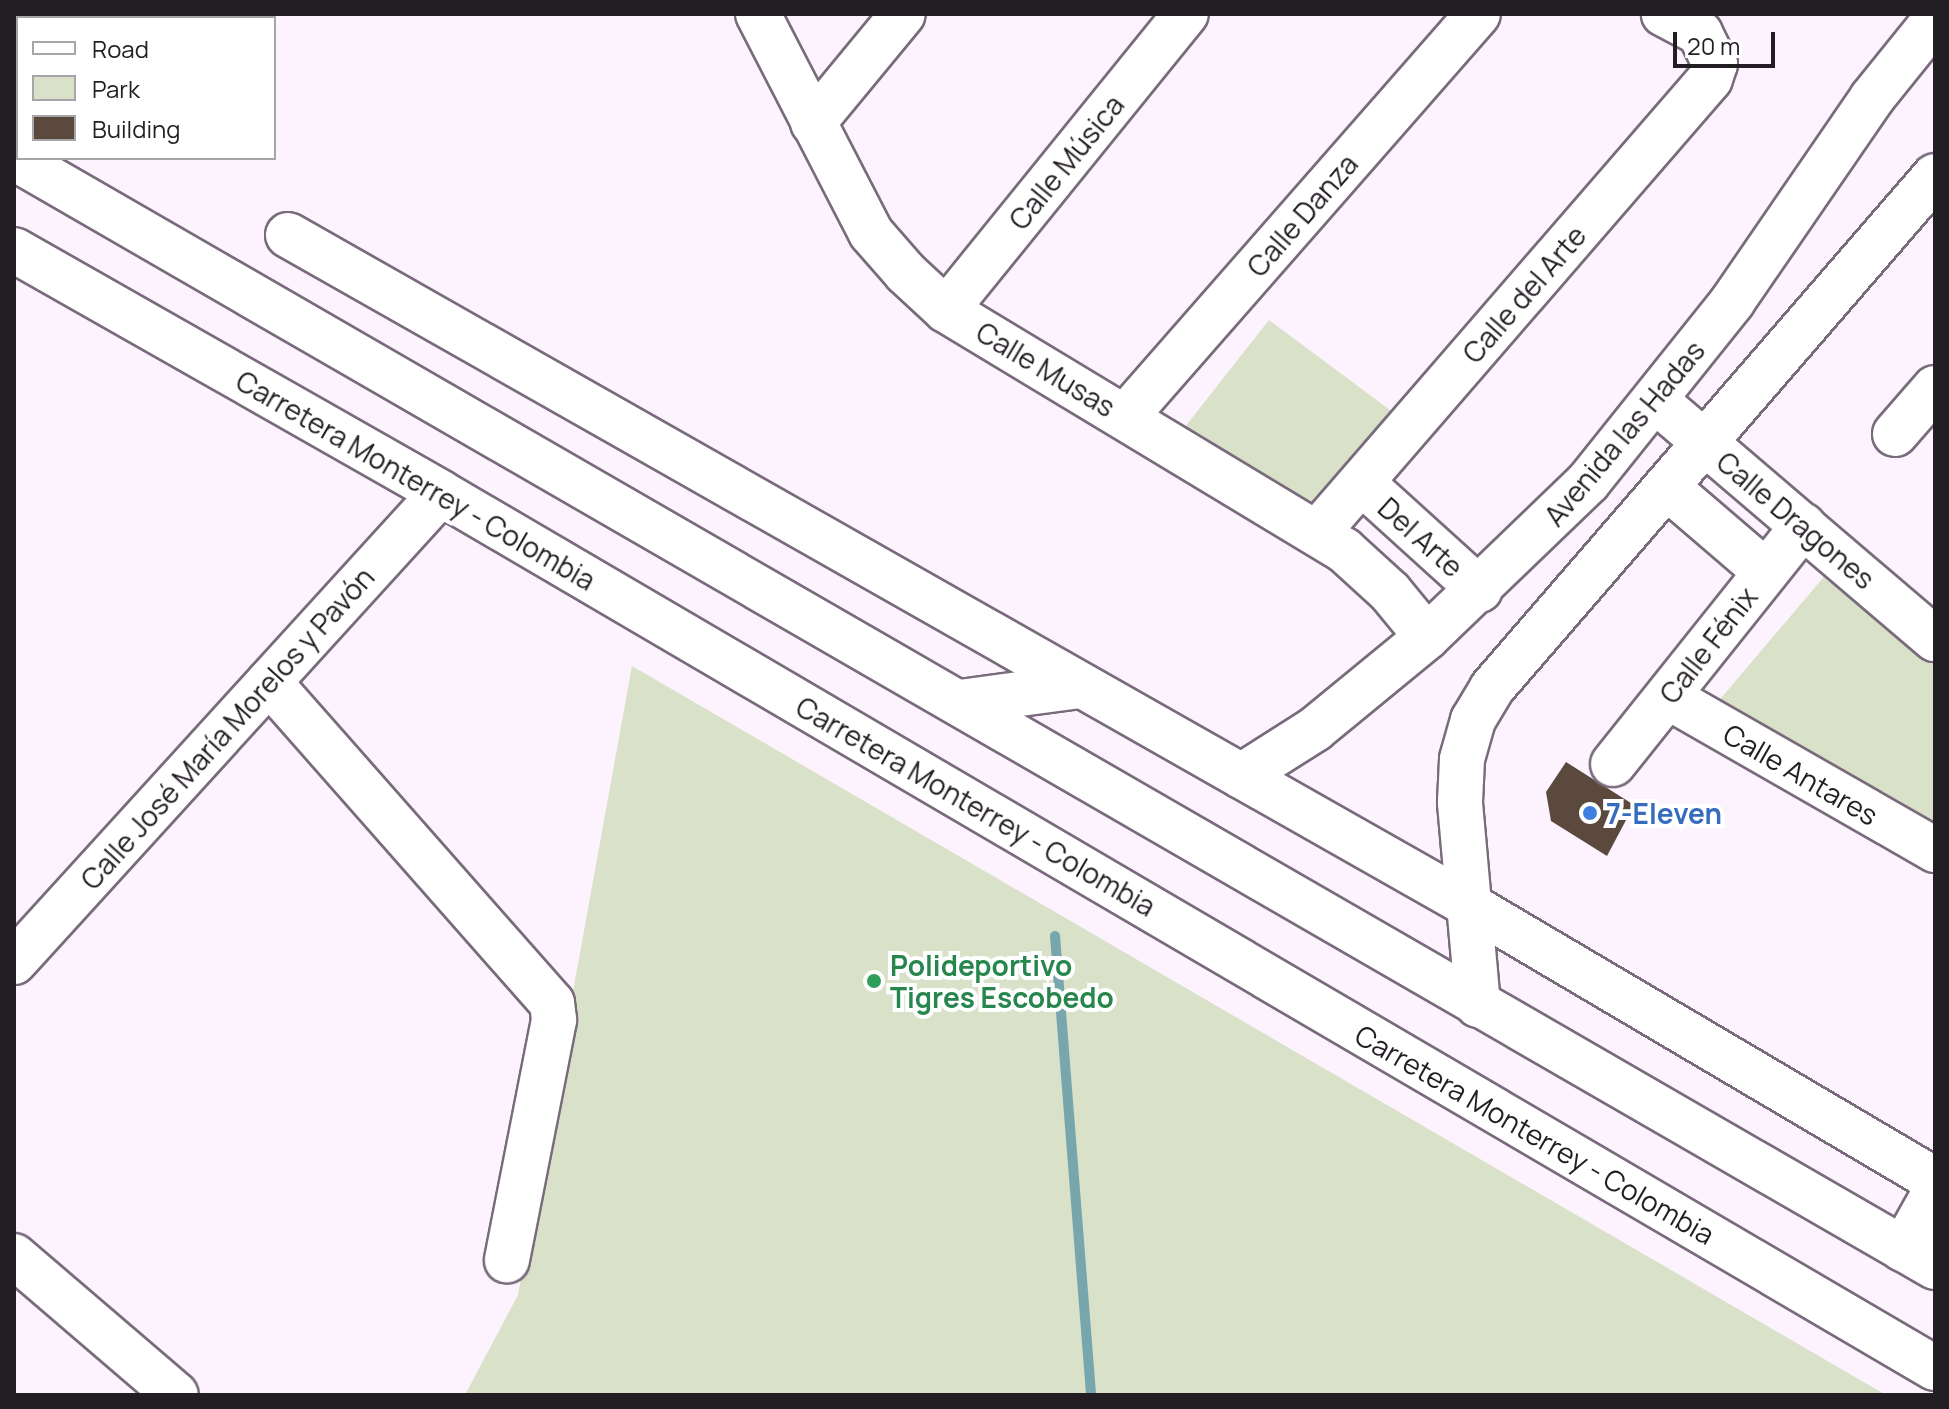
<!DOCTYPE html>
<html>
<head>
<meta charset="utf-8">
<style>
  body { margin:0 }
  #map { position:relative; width:1949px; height:1409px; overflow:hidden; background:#fdf3ff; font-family:Manrope,sans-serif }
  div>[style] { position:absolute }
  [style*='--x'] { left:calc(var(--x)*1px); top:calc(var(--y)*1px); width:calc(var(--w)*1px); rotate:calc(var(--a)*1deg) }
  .green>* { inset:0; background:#d9e1c8 }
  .stream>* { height:10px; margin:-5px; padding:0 5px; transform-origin:5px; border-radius:5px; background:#78a6ad }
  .building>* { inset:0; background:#5b493e }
  .roads { filter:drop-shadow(2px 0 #796b7c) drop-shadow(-2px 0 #796b7c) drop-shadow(0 2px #796b7c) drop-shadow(0 -2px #796b7c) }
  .minor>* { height:44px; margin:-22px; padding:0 22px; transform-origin:22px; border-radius:22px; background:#fff }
  .major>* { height:44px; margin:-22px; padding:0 22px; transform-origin:22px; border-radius:22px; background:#fff }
  .dots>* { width:22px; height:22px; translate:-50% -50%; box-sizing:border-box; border:4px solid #fff; border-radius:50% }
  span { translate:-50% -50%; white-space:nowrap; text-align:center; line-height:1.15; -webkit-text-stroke:8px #fff; paint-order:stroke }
  .street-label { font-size:28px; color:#231d24 }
  .shop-label { font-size:28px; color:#366cbe; font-weight:700 }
  .left { translate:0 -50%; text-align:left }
  .leisure-label { font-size:28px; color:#27864d; font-weight:700 }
  .frame { position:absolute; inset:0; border:16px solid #231d24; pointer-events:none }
  .legend { position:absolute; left:16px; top:16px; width:260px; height:144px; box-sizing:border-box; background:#fff; border:2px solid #a7a5a7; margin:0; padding:10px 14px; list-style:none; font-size:24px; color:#231d24 }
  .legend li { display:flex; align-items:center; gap:16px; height:40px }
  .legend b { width:40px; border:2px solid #a7a5a7 }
  .scale { position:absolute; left:1673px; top:32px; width:102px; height:36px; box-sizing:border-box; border:4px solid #231d24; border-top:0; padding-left:10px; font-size:24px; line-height:28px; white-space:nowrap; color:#231d24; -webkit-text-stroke:6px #fff; paint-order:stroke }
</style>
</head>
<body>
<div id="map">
  <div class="green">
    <i style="clip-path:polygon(1269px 320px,1394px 413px,1311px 513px,1177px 437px)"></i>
    <i style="clip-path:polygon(1828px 572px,1935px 667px,1935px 826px,1716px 704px)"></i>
    <i style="clip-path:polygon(632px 666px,1886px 1395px,465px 1395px,518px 1295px)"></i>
  </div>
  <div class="stream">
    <i style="--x:1055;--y:936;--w:460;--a:85.5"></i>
  </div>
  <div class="building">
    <i style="clip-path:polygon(1566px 762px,1634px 805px,1607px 856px,1551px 821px,1546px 792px)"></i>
  </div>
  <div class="roads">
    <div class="minor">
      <i style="--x:758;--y:14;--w:246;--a:62.7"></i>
      <i style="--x:871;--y:233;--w:53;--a:48.8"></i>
      <i style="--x:906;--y:273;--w:54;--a:42.8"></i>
      <i style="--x:946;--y:310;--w:465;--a:31.1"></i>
      <i style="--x:1344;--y:550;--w:62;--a:42.4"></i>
      <i style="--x:1390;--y:592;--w:58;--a:50.6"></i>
      <i style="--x:813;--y:123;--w:141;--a:-50.5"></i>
      <i style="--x:288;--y:235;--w:1358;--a:29.57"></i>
      <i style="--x:1469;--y:905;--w:541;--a:30.55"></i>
      <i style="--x:946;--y:310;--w:381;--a:-51"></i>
      <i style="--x:1656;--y:401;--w:367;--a:40.5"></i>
      <i style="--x:1126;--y:416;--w:534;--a:-48.79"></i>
      <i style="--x:1895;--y:434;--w:61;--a:-49"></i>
      <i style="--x:1362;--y:483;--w:159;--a:42.2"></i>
      <i style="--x:1668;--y:488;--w:129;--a:40.6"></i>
      <i style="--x:1317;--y:533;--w:600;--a:-49.12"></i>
      <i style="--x:1710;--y:79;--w:16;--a:-72"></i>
      <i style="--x:1715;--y:64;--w:34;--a:-116"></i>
      <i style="--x:1700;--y:33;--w:41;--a:-152.2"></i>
      <i style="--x:269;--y:682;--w:428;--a:48.6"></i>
      <i style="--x:552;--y:1003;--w:17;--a:83"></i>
      <i style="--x:554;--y:1020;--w:245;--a:101.1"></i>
      <i style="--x:1668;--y:697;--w:308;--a:29.8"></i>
      <i style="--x:1613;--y:764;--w:305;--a:-51.4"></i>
      <i style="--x:1241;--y:776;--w:88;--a:-32.4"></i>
      <i style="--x:1315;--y:729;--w:145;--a:-39.4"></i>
      <i style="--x:1427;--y:637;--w:223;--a:-43.9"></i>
      <i style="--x:1588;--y:482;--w:231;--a:-51.3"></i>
      <i style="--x:1732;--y:302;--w:247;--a:-55.5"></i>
      <i style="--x:1872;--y:98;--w:100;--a:-51.1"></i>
      <i style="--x:14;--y:962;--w:634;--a:-47.68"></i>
      <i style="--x:1478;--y:1005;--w:204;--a:-95.1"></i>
      <i style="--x:1460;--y:802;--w:43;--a:-87.3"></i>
      <i style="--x:1462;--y:759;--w:41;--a:-74.2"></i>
      <i style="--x:1473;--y:720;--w:37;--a:-59"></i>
      <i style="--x:1492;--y:688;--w:677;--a:-49.13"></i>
      <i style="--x:1903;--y:1249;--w:65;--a:-60.7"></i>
      <i style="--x:14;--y:1256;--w:213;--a:40.6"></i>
    </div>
    <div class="major">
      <i style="--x:87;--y:18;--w:6;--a:-45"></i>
      <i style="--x:14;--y:99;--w:6;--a:-45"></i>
      <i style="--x:14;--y:158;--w:2218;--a:30"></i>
      <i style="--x:14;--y:250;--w:491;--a:29.6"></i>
      <i style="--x:441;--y:493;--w:1731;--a:30.36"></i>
      <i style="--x:960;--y:702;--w:121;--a:-7.6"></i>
    </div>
  </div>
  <div class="dots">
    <i style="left:1590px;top:813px;background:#3f7fe0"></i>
    <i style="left:874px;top:981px;background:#2e9e5b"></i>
  </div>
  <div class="street-label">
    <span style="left:1066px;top:162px;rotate:-51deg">Calle Música</span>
    <span style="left:1302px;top:215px;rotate:-49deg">Calle Danza</span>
    <span style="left:1524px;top:294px;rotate:-49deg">Calle del Arte</span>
    <span style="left:1046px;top:369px;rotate:31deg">Calle Musas</span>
    <span style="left:1624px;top:433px;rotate:-50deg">Avenida las Hadas</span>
    <span style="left:416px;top:480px;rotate:30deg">Carretera Monterrey - Colombia</span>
    <span style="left:1796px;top:520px;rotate:40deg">Calle Dragones</span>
    <span style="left:1421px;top:537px;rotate:42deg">Del Arte</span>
    <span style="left:1708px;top:645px;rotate:-52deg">Calle Fénix</span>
    <span style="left:227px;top:728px;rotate:-48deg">Calle José María Morelos y Pavón</span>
    <span style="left:1801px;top:774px;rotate:30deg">Calle Antares</span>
    <span style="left:976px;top:806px;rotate:30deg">Carretera Monterrey - Colombia</span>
    <span style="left:1535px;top:1134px;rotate:30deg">Carretera Monterrey - Colombia</span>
  </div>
  <div class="shop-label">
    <span class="left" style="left:1606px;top:813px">7-Eleven</span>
  </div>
  <div class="leisure-label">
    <span class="left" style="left:890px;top:981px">Polideportivo<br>Tigres Escobedo</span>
  </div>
  <div class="frame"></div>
  <ul class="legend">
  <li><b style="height:10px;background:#fff"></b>Road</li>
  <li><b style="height:22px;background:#d9e1c8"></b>Park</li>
  <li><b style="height:22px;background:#5b493e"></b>Building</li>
  </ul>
  <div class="scale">20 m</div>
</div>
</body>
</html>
